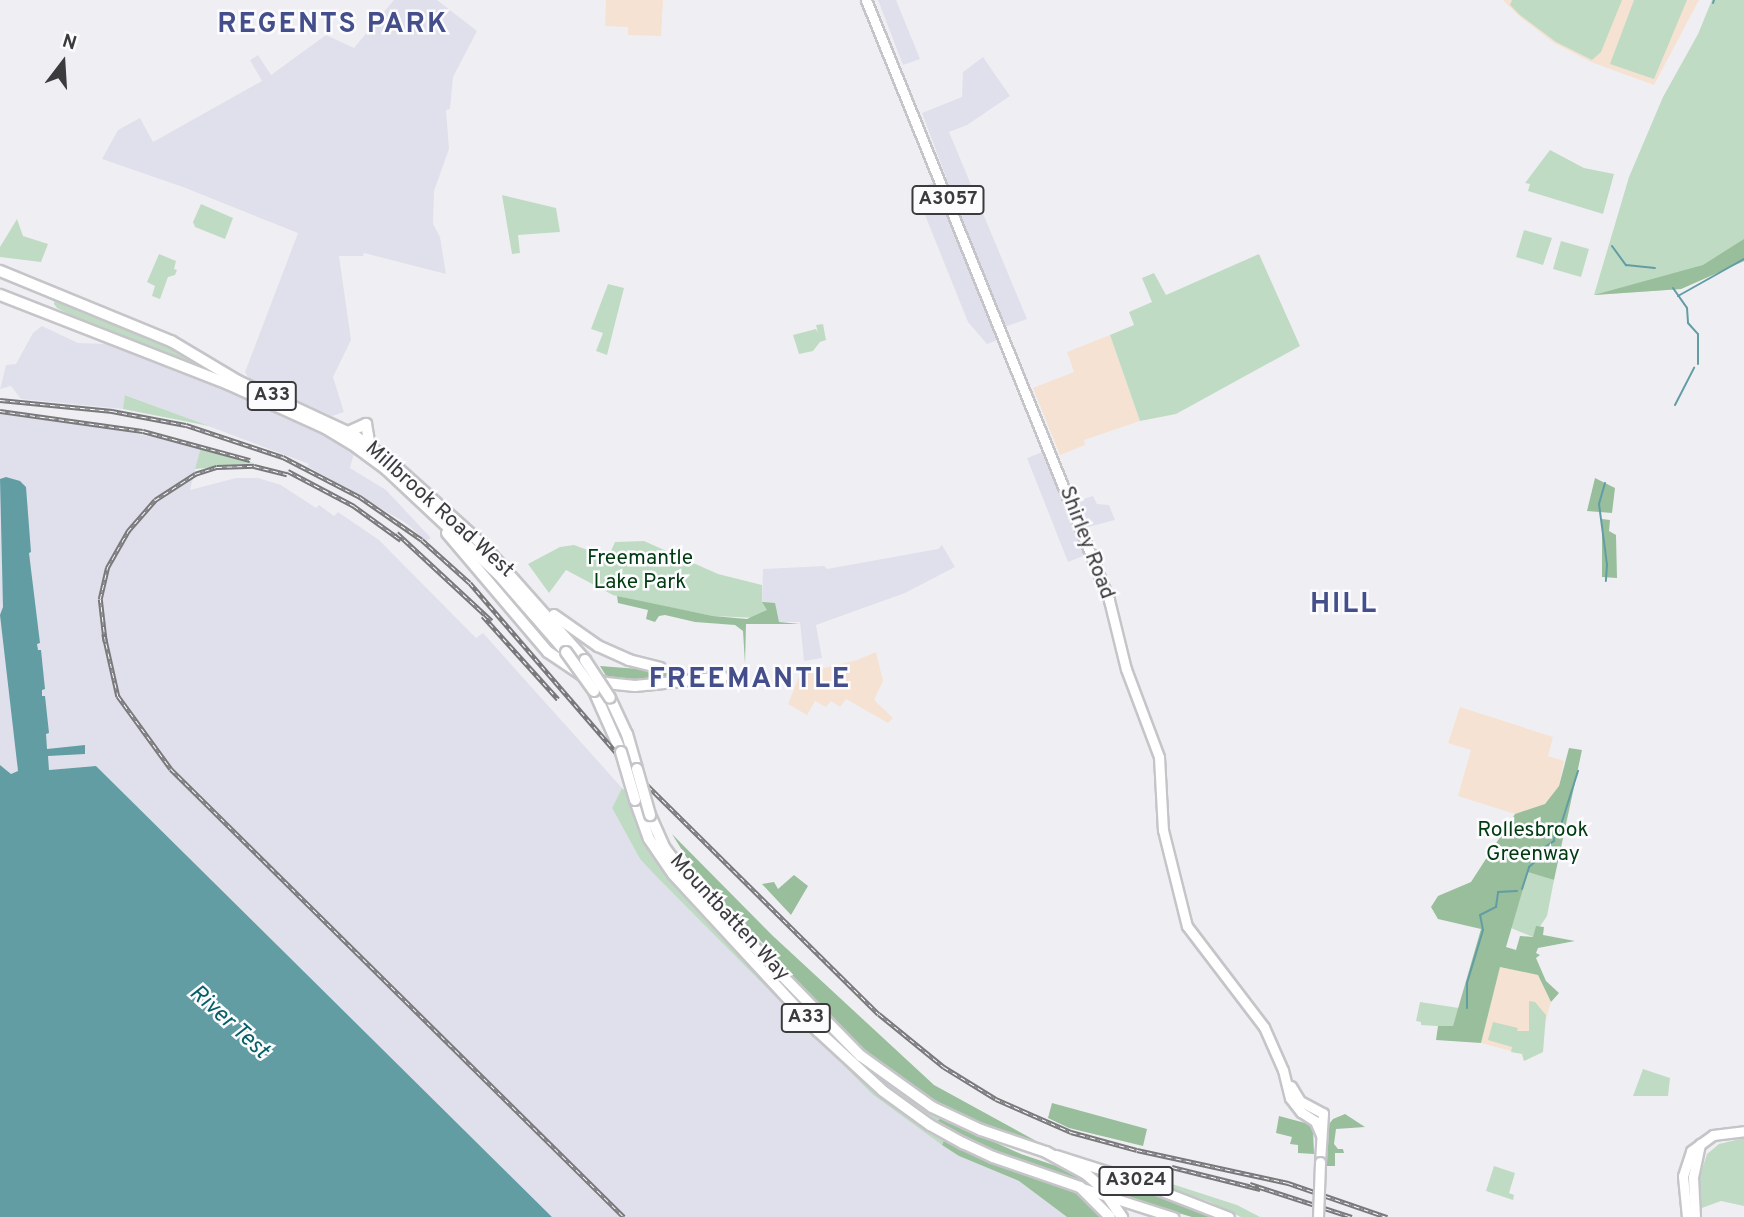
<!DOCTYPE html>
<html>
<head>
<meta charset="utf-8">
<style>
  body { margin:0 }
  #map { position:relative; width:1744px; height:1217px; overflow:hidden; background:#efeff3; font-family:Overpass,sans-serif }
  div>[style] { position:absolute }
  [style*='--x'] { left:calc(var(--x)*1px); top:calc(var(--y)*1px); width:calc(var(--w)*1px); rotate:calc(var(--a)*1deg) }
  .built>* { inset:0; background:#dfe0eb }
  .education>* { inset:0; background:#f5e2d2 }
  .green>* { inset:0; background:#c0dbc3 }
  .forest>* { inset:0; background:#99be9c }
  .water>* { inset:0; background:#629da4 }
  .stream>* { height:2px; margin:-1px; padding:0 1px; transform-origin:1px; border-radius:1px; background:#629da4 }
  .roads { filter:drop-shadow(2px 0 #c5c5c9) drop-shadow(-2px 0 #c5c5c9) drop-shadow(0 2px #c5c5c9) drop-shadow(0 -2px #c5c5c9) }
  .primary>* { height:9px; margin:-4.5px; padding:0 4.5px; transform-origin:4.5px; border-radius:4.5px; background:#fff }
  .trunk>* { height:10px; margin:-5px; padding:0 5px; transform-origin:5px; border-radius:5px; background:#fff }
  .rail>* { height:4.5px; margin-top:-2.25px; transform-origin:0; background:repeating-linear-gradient(90deg,#fcfcff 0 5px,#79797c 0 10px); box-sizing:border-box; border-block:2px solid #79797c }
  .bridges { filter:drop-shadow(2px 0 #c5c5c9) drop-shadow(-2px 0 #c5c5c9) drop-shadow(0 2px #c5c5c9) drop-shadow(0 -2px #c5c5c9) }
  .primary-bridge>* { height:9px; margin:-4.5px; padding:0 4.5px; transform-origin:4.5px; border-radius:4.5px; background:#fff }
  .trunk-bridge>* { height:10px; margin:-5px; padding:0 5px; transform-origin:5px; border-radius:5px; background:#fff }
  span { translate:-50% -50%; white-space:nowrap; text-align:center; line-height:1.15; -webkit-text-stroke:5px #fcfcff; paint-order:stroke }
  .shield-label span { padding:2px 5px; background:#fcfcff; border:2px solid; border-radius:5px; -webkit-text-stroke-width:0 }
  .shield-label { font-size:19px; color:#3b3b3d; font-weight:700 }
  .street-label { font-size:21px; color:#3b3b3d }
  .park-label { font-size:21px; color:#003b10 }
  .water-label { font-size:23px; color:#065f66; font-style:italic }
  .district-label { font-size:28px; color:#434e8a; font-weight:700; letter-spacing:2px }
  .north { position:absolute; left:28px; top:28px; width:70px; height:70px; -webkit-text-stroke:5px #fcfcff; paint-order:stroke; rotate:17deg; font-size:19px; font-weight:700; line-height:28px; text-align:center; color:#3b3b3d }
  .north::after { content:''; display:block; margin:auto; width:24px; height:32px; background:#3b3b3d; clip-path:polygon(50% 0,100% 100%,50% 72%,0 100%) }
</style>
</head>
<body>
<div id="map">
  <div class="built">
    <i style="clip-path:polygon(394px 0,437px 0,477px 31px,453px 77px,450px 109px,446px 110px,449px 149px,434px 191px,433px 224px,440px 237px,446px 274px,364px 253px,363px 256px,339px 256px,351px 340px,333px 377px,344px 412px,332px 416px,249px 379px,245px 372px,298px 233px,183px 187px,102px 159px,118px 130px,140px 118px,153px 142px,262px 81px,250px 60px,258px 55px,271px 75px,326px 35px,354px 48px)"></i>
    <i style="clip-path:polygon(878px 0,896px 0,920px 59px,903px 65px)"></i>
    <i style="clip-path:polygon(983px 57px,1010px 96px,967px 125px,949px 132px,1027px 319px,999px 329px,1003px 338px,987px 344px,968px 322px,915px 190px,946px 177px,922px 113px,962px 97px,963px 72px)"></i>
    <i style="clip-path:polygon(42px 326px,78px 343px,106px 344px,233px 392px,328px 436px,354px 453px,350px 468px,386px 490px,431px 538px,426px 541px,406px 523px,307px 466px,309px 464px,126px 395px,123px 409px,21px 399px,11px 386px,0 389px,6px 365px,16px 364px,33px 333px)"></i>
    <i style="clip-path:polygon(0 414px,119px 430px,201px 447px,190px 490px,236px 478px,258px 478px,281px 485px,316px 508px,319px 505px,334px 516px,338px 512px,379px 540px,476px 638px,483px 633px,622px 788px,612px 808px,640px 859px,872px 1094px,959px 1156px,1019px 1181px,1067px 1217px,552px 1217px,96px 766px,49px 770px,17px 758px,18px 772px,11px 774px,0 765px)"></i>
    <i style="clip-path:polygon(1045px 451px,1067px 504px,1093px 496px,1097px 504px,1109px 505px,1115px 520px,1088px 527px,1083px 537px,1088px 554px,1068px 562px,1027px 458px)"></i>
    <i style="clip-path:polygon(942px 545px,955px 567px,905px 593px,816px 625px,822px 658px,804px 661px,800px 622px,778px 622px,775px 603px,762px 602px,763px 569px,824px 566px,827px 569px,938px 549px)"></i>
  </div>
  <div class="education">
    <i style="clip-path:polygon(606px 0,663px 0,661px 36px,628px 35px,628px 27px,605px 26px)"></i>
    <i style="clip-path:polygon(1503px 0,1699px 0,1654px 85px,1591px 62px,1554px 43px,1519px 16px)"></i>
    <i style="clip-path:polygon(1110px 335px,1140px 421px,1084px 440px,1085px 445px,1060px 455px,1033px 388px,1074px 372px,1067px 352px)"></i>
    <i style="clip-path:polygon(876px 652px,883px 681px,874px 700px,893px 718px,888px 723px,846px 699px,840px 707px,831px 701px,826px 707px,815px 701px,807px 715px,788px 704px,800px 674px,857px 660px)"></i>
    <i style="clip-path:polygon(1460px 707px,1553px 737px,1548px 756px,1564px 761px,1559px 786px,1545px 805px,1515px 814px,1458px 796px,1471px 750px,1448px 743px)"></i>
    <i style="clip-path:polygon(1500px 967px,1538px 975px,1551px 1002px,1544px 1026px,1543px 1052px,1524px 1061px,1522px 1054px,1481px 1043px)"></i>
  </div>
  <div class="green">
    <i style="clip-path:polygon(1512px 0,1622px 0,1601px 52px,1592px 60px,1556px 42px,1520px 15px,1510px 5px)"></i>
    <i style="clip-path:polygon(1634px 0,1687px 0,1654px 79px,1610px 64px)"></i>
    <i style="clip-path:polygon(1712px 0,1744px 0,1744px 261px,1681px 289px,1594px 295px,1629px 177px,1663px 97px,1698px 34px)"></i>
    <i style="clip-path:polygon(1550px 150px,1584px 168px,1614px 174px,1603px 214px,1528px 191px,1530px 184px,1525px 183px)"></i>
    <i style="clip-path:polygon(502px 195px,556px 208px,560px 232px,518px 235px,520px 253px,512px 254px)"></i>
    <i style="clip-path:polygon(201px 204px,233px 218px,225px 239px,195px 227px,193px 222px)"></i>
    <i style="clip-path:polygon(17px 219px,23px 236px,48px 244px,41px 262px,0 257px,0 247px)"></i>
    <i style="clip-path:polygon(1524px 230px,1552px 238px,1543px 265px,1516px 257px)"></i>
    <i style="clip-path:polygon(1561px 241px,1589px 249px,1581px 277px,1553px 269px)"></i>
    <i style="clip-path:polygon(159px 254px,176px 261px,174px 269px,177px 270px,175px 275px,168px 277px,160px 299px,152px 296px,155px 286px,147px 282px)"></i>
    <i style="clip-path:polygon(1259px 254px,1300px 346px,1176px 414px,1140px 421px,1110px 335px,1134px 325px,1129px 312px,1152px 302px,1142px 278px,1154px 273px,1166px 295px)"></i>
    <i style="clip-path:polygon(608px 284px,624px 288px,607px 355px,596px 351px,603px 333px,591px 329px)"></i>
    <i style="clip-path:polygon(55px 297px,160px 340px,219px 373px,218px 375px,90px 325px,57px 308px,54px 304px)"></i>
    <i style="clip-path:polygon(823px 324px,826px 340px,820px 342px,813px 351px,799px 354px,793px 335px,816px 329px,818px 333px,816px 325px)"></i>
    <i style="clip-path:polygon(125px 395px,152px 405px,209px 426px,123px 409px)"></i>
    <i style="clip-path:polygon(201px 447px,253px 463px,195px 469px)"></i>
    <i style="clip-path:polygon(644px 541px,718px 574px,762px 585px,762px 602px,775px 603px,778px 619px,713px 616px,642px 602px,613px 595px,566px 570px,549px 593px,528px 564px,560px 547px,574px 545px,604px 556px,610px 553px,615px 542px)"></i>
    <i style="clip-path:polygon(622px 788px,629px 794px,656px 860px,682px 893px,838px 1055px,875px 1091px,945px 1138px,942px 1145px,872px 1094px,657px 877px,640px 859px,612px 808px)"></i>
    <i style="clip-path:polygon(1528px 871px,1554px 880px,1547px 916px,1533px 937px,1511px 928px)"></i>
    <i style="clip-path:polygon(1529px 1001px,1535px 1002px,1546px 1015px,1543px 1052px,1524px 1061px,1522px 1054px,1511px 1052px,1512px 1047px,1488px 1040px,1493px 1022px,1518px 1028px,1517px 1031px,1529px 1031px)"></i>
    <i style="clip-path:polygon(1420px 1002px,1459px 1008px,1453px 1027px,1421px 1025px,1421px 1022px,1416px 1021px)"></i>
    <i style="clip-path:polygon(829px 1031px,891px 1086px,941px 1118px,935px 1123px,899px 1099px,870px 1075px)"></i>
    <i style="clip-path:polygon(1643px 1069px,1670px 1078px,1668px 1096px,1633px 1096px)"></i>
    <i style="clip-path:polygon(1744px 1138px,1744px 1206px,1721px 1201px,1699px 1209px,1700px 1175px,1707px 1154px,1719px 1144px)"></i>
    <i style="clip-path:polygon(1494px 1166px,1515px 1173px,1509px 1193px,1514px 1195px,1513px 1200px,1486px 1191px)"></i>
    <i style="clip-path:polygon(1124px 1172px,1141px 1174px,1237px 1205px,1260px 1217px,1241px 1217px,1210px 1202px)"></i>
  </div>
  <div class="forest">
    <i style="clip-path:polygon(1744px 239px,1744px 261px,1681px 289px,1594px 295px,1703px 265px)"></i>
    <i style="clip-path:polygon(1595px 478px,1615px 488px,1612px 513px,1587px 511px)"></i>
    <i style="clip-path:polygon(1602px 519px,1610px 520px,1609px 531px,1616px 535px,1617px 578px,1602px 577px)"></i>
    <i style="clip-path:polygon(617px 596px,713px 616px,747px 619px,767px 610px,762px 602px,775px 603px,779px 622px,800px 624px,746px 624px,745px 664px,743px 631px,735px 625px,695px 622px,665px 615px,659px 616px,655px 622px,646px 619px,648px 610px,618px 603px)"></i>
    <i style="clip-path:polygon(600px 666px,678px 672px,684px 679px,636px 682px,608px 679px)"></i>
    <i style="clip-path:polygon(1569px 748px,1582px 750px,1554px 880px,1528px 872px,1506px 947px,1516px 950px,1520px 936px,1533px 937px,1536px 926px,1544px 927px,1543px 935px,1575px 941px,1538px 948px,1536px 953px,1540px 955px,1536px 958px,1546px 981px,1559px 993px,1551px 1002px,1538px 975px,1500px 967px,1481px 1043px,1436px 1040px,1438px 1026px,1453px 1026px,1481px 929px,1438px 919px,1431px 907px,1438px 896px,1471px 882px,1515px 814px,1545px 804px,1559px 786px)"></i>
    <i style="clip-path:polygon(672px 834px,773px 936px,934px 1085px,1038px 1142px,949px 1112px,884px 1071px,835px 1026px,763px 943px,705px 887px)"></i>
    <i style="clip-path:polygon(794px 875px,808px 886px,791px 915px,762px 884px,774px 882px,778px 889px)"></i>
    <i style="clip-path:polygon(1052px 1103px,1147px 1129px,1143px 1146px,1069px 1128px,1048px 1118px)"></i>
    <i style="clip-path:polygon(1345px 1114px,1365px 1127px,1336px 1129px,1334px 1144px,1338px 1149px,1343px 1149px,1344px 1153px,1335px 1153px,1335px 1166px,1325px 1166px,1326px 1128px,1333px 1119px)"></i>
    <i style="clip-path:polygon(1279px 1116px,1309px 1124px,1313px 1129px,1314px 1154px,1298px 1153px,1298px 1145px,1290px 1144px,1292px 1137px,1276px 1133px)"></i>
    <i style="clip-path:polygon(941px 1118px,1021px 1154px,1080px 1174px,1077px 1181px,999px 1156px,963px 1139px,935px 1123px)"></i>
    <i style="clip-path:polygon(945px 1138px,1078px 1191px,1106px 1217px,1067px 1217px,1019px 1181px,959px 1156px,942px 1145px)"></i>
    <i style="clip-path:polygon(1118px 1181px,1209px 1211px,1219px 1217px,1192px 1217px,1112px 1194px,1105px 1183px)"></i>
  </div>
  <div class="water">
    <i style="clip-path:polygon(6px 477px,20px 481px,26px 487px,31px 552px,29px 553px,40px 643px,37px 644px,38px 650px,41px 650px,45px 689px,42px 690px,42px 696px,45px 696px,49px 733px,46px 734px,47px 749px,85px 745px,85px 754px,48px 756px,49px 770px,96px 766px,552px 1217px,0 1217px,0 765px,11px 774px,18px 771px,0 615px,3px 607px,0 479px)"></i>
  </div>
  <div class="stream">
    <i style="--x:1713;--y:3;--w:3;--a:-72"></i>
    <i style="--x:1612;--y:246;--w:24;--a:54"></i>
    <i style="--x:1626;--y:265;--w:29;--a:6"></i>
    <i style="--x:1673;--y:288;--w:24;--a:55"></i>
    <i style="--x:1687;--y:308;--w:15;--a:86"></i>
    <i style="--x:1688;--y:323;--w:15;--a:48"></i>
    <i style="--x:1698;--y:334;--w:30;--a:90"></i>
    <i style="--x:1678;--y:296;--w:76;--a:-29.3"></i>
    <i style="--x:1675;--y:405;--w:42;--a:-62.8"></i>
    <i style="--x:1605;--y:483;--w:22;--a:106"></i>
    <i style="--x:1599;--y:504;--w:62;--a:82.5"></i>
    <i style="--x:1607;--y:565;--w:16;--a:94"></i>
    <i style="--x:1522;--y:889;--w:23;--a:-72"></i>
    <i style="--x:1529;--y:867;--w:18;--a:-41"></i>
    <i style="--x:1543;--y:855;--w:8;--a:-76"></i>
    <i style="--x:1545;--y:847;--w:11;--a:-34"></i>
    <i style="--x:1554;--y:841;--w:9;--a:-84"></i>
    <i style="--x:1555;--y:832;--w:6;--a:-39"></i>
    <i style="--x:1560;--y:828;--w:60;--a:-72.5"></i>
    <i style="--x:1467;--y:1008;--w:25;--a:-90"></i>
    <i style="--x:1467;--y:983;--w:55;--a:-73.2"></i>
    <i style="--x:1483;--y:930;--w:15;--a:-101"></i>
    <i style="--x:1480;--y:915;--w:18;--a:-27"></i>
    <i style="--x:1496;--y:907;--w:15;--a:-82"></i>
    <i style="--x:1498;--y:892;--w:19;--a:-3"></i>
  </div>
  <div class="roads">
    <div class="primary">
      <i style="--x:866;--y:0;--w:647;--a:67.95"></i>
      <i style="--x:1109;--y:600;--w:71;--a:76.2"></i>
      <i style="--x:1126;--y:669;--w:94;--a:69.4"></i>
      <i style="--x:1159;--y:757;--w:73;--a:86.9"></i>
      <i style="--x:1163;--y:830;--w:99;--a:76"></i>
      <i style="--x:1187;--y:926;--w:127;--a:52.7"></i>
      <i style="--x:1264;--y:1027;--w:47;--a:66.2"></i>
      <i style="--x:1283;--y:1070;--w:29;--a:76"></i>
      <i style="--x:1290;--y:1098;--w:18;--a:52"></i>
      <i style="--x:1301;--y:1112;--w:17;--a:33"></i>
      <i style="--x:1315;--y:1121;--w:15;--a:67"></i>
      <i style="--x:1291;--y:1086;--w:17;--a:59"></i>
      <i style="--x:1300;--y:1101;--w:26;--a:28"></i>
      <i style="--x:1323;--y:1113;--w:49;--a:93.5"></i>
      <i style="--x:1056;--y:1155;--w:79;--a:17.7"></i>
      <i style="--x:1131;--y:1179;--w:105;--a:21.2"></i>
      <i style="--x:1082;--y:1188;--w:96;--a:17.7"></i>
      <i style="--x:1687;--y:1217;--w:41;--a:-95.6"></i>
      <i style="--x:1683;--y:1176;--w:26;--a:-72"></i>
      <i style="--x:1691;--y:1151;--w:27;--a:-36"></i>
      <i style="--x:1713;--y:1135;--w:31;--a:-7"></i>
      <i style="--x:1695;--y:1217;--w:40;--a:-92.9"></i>
      <i style="--x:1693;--y:1177;--w:34;--a:-78"></i>
    </div>
    <div class="trunk">
      <i style="--x:0;--y:271;--w:185;--a:22.3"></i>
      <i style="--x:171;--y:341;--w:78;--a:30.8"></i>
      <i style="--x:238;--y:381;--w:128;--a:25"></i>
      <i style="--x:354;--y:435;--w:49;--a:36.6"></i>
      <i style="--x:393;--y:464;--w:121;--a:42"></i>
      <i style="--x:483;--y:545;--w:154;--a:48.4"></i>
      <i style="--x:0;--y:295;--w:245;--a:21.3"></i>
      <i style="--x:228;--y:384;--w:107;--a:24.4"></i>
      <i style="--x:325;--y:428;--w:31;--a:31"></i>
      <i style="--x:352;--y:444;--w:42;--a:36.3"></i>
      <i style="--x:386;--y:469;--w:154;--a:43.2"></i>
      <i style="--x:498;--y:574;--w:103;--a:48.9"></i>
      <i style="--x:348;--y:432;--w:20;--a:-24"></i>
      <i style="--x:366;--y:424;--w:22;--a:80"></i>
      <i style="--x:447;--y:533;--w:156;--a:49.7"></i>
      <i style="--x:548;--y:652;--w:40;--a:34"></i>
      <i style="--x:581;--y:674;--w:27;--a:20"></i>
      <i style="--x:606;--y:683;--w:29;--a:6"></i>
      <i style="--x:635;--y:686;--w:88;--a:-5.8"></i>
      <i style="--x:554;--y:615;--w:54;--a:35.2"></i>
      <i style="--x:598;--y:646;--w:34;--a:24"></i>
      <i style="--x:629;--y:660;--w:32;--a:14"></i>
      <i style="--x:594;--y:691;--w:67;--a:66.1"></i>
      <i style="--x:610;--y:698;--w:40;--a:65"></i>
      <i style="--x:627;--y:734;--w:36;--a:74"></i>
      <i style="--x:635;--y:800;--w:41;--a:70.3"></i>
      <i style="--x:649;--y:839;--w:42;--a:55.6"></i>
      <i style="--x:673;--y:874;--w:214;--a:47.3"></i>
      <i style="--x:818;--y:1031;--w:88;--a:42.7"></i>
      <i style="--x:883;--y:1091;--w:58;--a:35.9"></i>
      <i style="--x:930;--y:1125;--w:38;--a:29"></i>
      <i style="--x:963;--y:1143;--w:33;--a:25"></i>
      <i style="--x:993;--y:1157;--w:92;--a:19"></i>
      <i style="--x:1080;--y:1187;--w:42;--a:45"></i>
      <i style="--x:650;--y:815;--w:35;--a:66"></i>
      <i style="--x:664;--y:847;--w:41;--a:52.9"></i>
      <i style="--x:689;--y:880;--w:246;--a:45.7"></i>
      <i style="--x:861;--y:1056;--w:87;--a:35.7"></i>
      <i style="--x:932;--y:1107;--w:54;--a:25.1"></i>
      <i style="--x:981;--y:1130;--w:69;--a:18.7"></i>
      <i style="--x:1046;--y:1152;--w:46;--a:28.8"></i>
      <i style="--x:1086;--y:1174;--w:20;--a:41"></i>
      <i style="--x:1101;--y:1187;--w:37;--a:55"></i>
    </div>
  </div>
  <div class="rail">
    <i style="--x:0;--y:400;--w:113;--a:5.6"></i>
    <i style="--x:112;--y:411;--w:75;--a:10.7"></i>
    <i style="--x:186;--y:425;--w:102;--a:18.3"></i>
    <i style="--x:283;--y:457;--w:87;--a:27.5"></i>
    <i style="--x:360;--y:497;--w:75;--a:34.7"></i>
    <i style="--x:422;--y:540;--w:64;--a:41.9"></i>
    <i style="--x:470;--y:583;--w:240;--a:49.2"></i>
    <i style="--x:627;--y:765;--w:354;--a:44.7"></i>
    <i style="--x:879;--y:1014;--w:84;--a:39.2"></i>
    <i style="--x:944;--y:1067;--w:61;--a:31.6"></i>
    <i style="--x:996;--y:1099;--w:82;--a:23.7"></i>
    <i style="--x:1071;--y:1132;--w:68;--a:15.3"></i>
    <i style="--x:1137;--y:1150;--w:155;--a:12.3"></i>
    <i style="--x:1288;--y:1183;--w:105;--a:19"></i>
    <i style="--x:0;--y:411;--w:144;--a:8"></i>
    <i style="--x:143;--y:431;--w:111;--a:15.2"></i>
    <i style="--x:288;--y:471;--w:75;--a:27.9"></i>
    <i style="--x:354;--y:506;--w:58;--a:35.9"></i>
    <i style="--x:397;--y:533;--w:129;--a:42.8"></i>
    <i style="--x:483;--y:616;--w:112;--a:47.9"></i>
    <i style="--x:104;--y:634;--w:64;--a:77.3"></i>
    <i style="--x:118;--y:696;--w:90;--a:54"></i>
    <i style="--x:171;--y:769;--w:637;--a:44.68"></i>
    <i style="--x:105;--y:642;--w:43;--a:-96.6"></i>
    <i style="--x:100;--y:599;--w:32;--a:-77"></i>
    <i style="--x:107;--y:568;--w:43;--a:-60.4"></i>
    <i style="--x:128;--y:531;--w:41;--a:-48.9"></i>
    <i style="--x:155;--y:500;--w:48;--a:-33"></i>
    <i style="--x:195;--y:474;--w:23;--a:-18"></i>
    <i style="--x:217;--y:467;--w:37;--a:-2"></i>
    <i style="--x:254;--y:466;--w:34;--a:14"></i>
    <i style="--x:1172;--y:1167;--w:91;--a:14"></i>
    <i style="--x:1250;--y:1184;--w:107;--a:17.9"></i>
  </div>
  <div class="bridges">
    <div class="primary-bridge">
      <i style="--x:1318;--y:1217;--w:55;--a:-87.9"></i>
    </div>
    <div class="trunk-bridge">
      <i style="--x:566;--y:652;--w:48;--a:54.3"></i>
      <i style="--x:585;--y:660;--w:45;--a:56.7"></i>
      <i style="--x:621;--y:752;--w:50;--a:73.7"></i>
      <i style="--x:637;--y:769;--w:48;--a:74.2"></i>
    </div>
  </div>
  <div class="shield-label">
    <span style="left:948px;top:200px">A3057</span>
    <span style="left:272px;top:396px">A33</span>
    <span style="left:806px;top:1018px">A33</span>
    <span style="left:1136px;top:1181px">A3024</span>
  </div>
  <div class="street-label">
    <span style="left:439px;top:510px;rotate:42deg">Millbrook Road West</span>
    <span style="left:1086px;top:543px;rotate:69deg">Shirley Road</span>
    <span style="left:729px;top:918px;rotate:47deg">Mountbatten Way</span>
  </div>
  <div class="park-label">
    <span style="left:640px;top:571px">Freemantle<br>Lake Park</span>
    <span style="left:1533px;top:843px">Rollesbrook<br>Greenway</span>
  </div>
  <div class="water-label">
    <span style="left:228px;top:1023px;rotate:42deg">River Test</span>
  </div>
  <div class="district-label">
    <span style="left:333px;top:25px">REGENTS PARK</span>
    <span style="left:1344px;top:605px">HILL</span>
    <span style="left:750px;top:680px">FREEMANTLE</span>
  </div>
  <div class="north">N</div>
</div>
</body>
</html>
